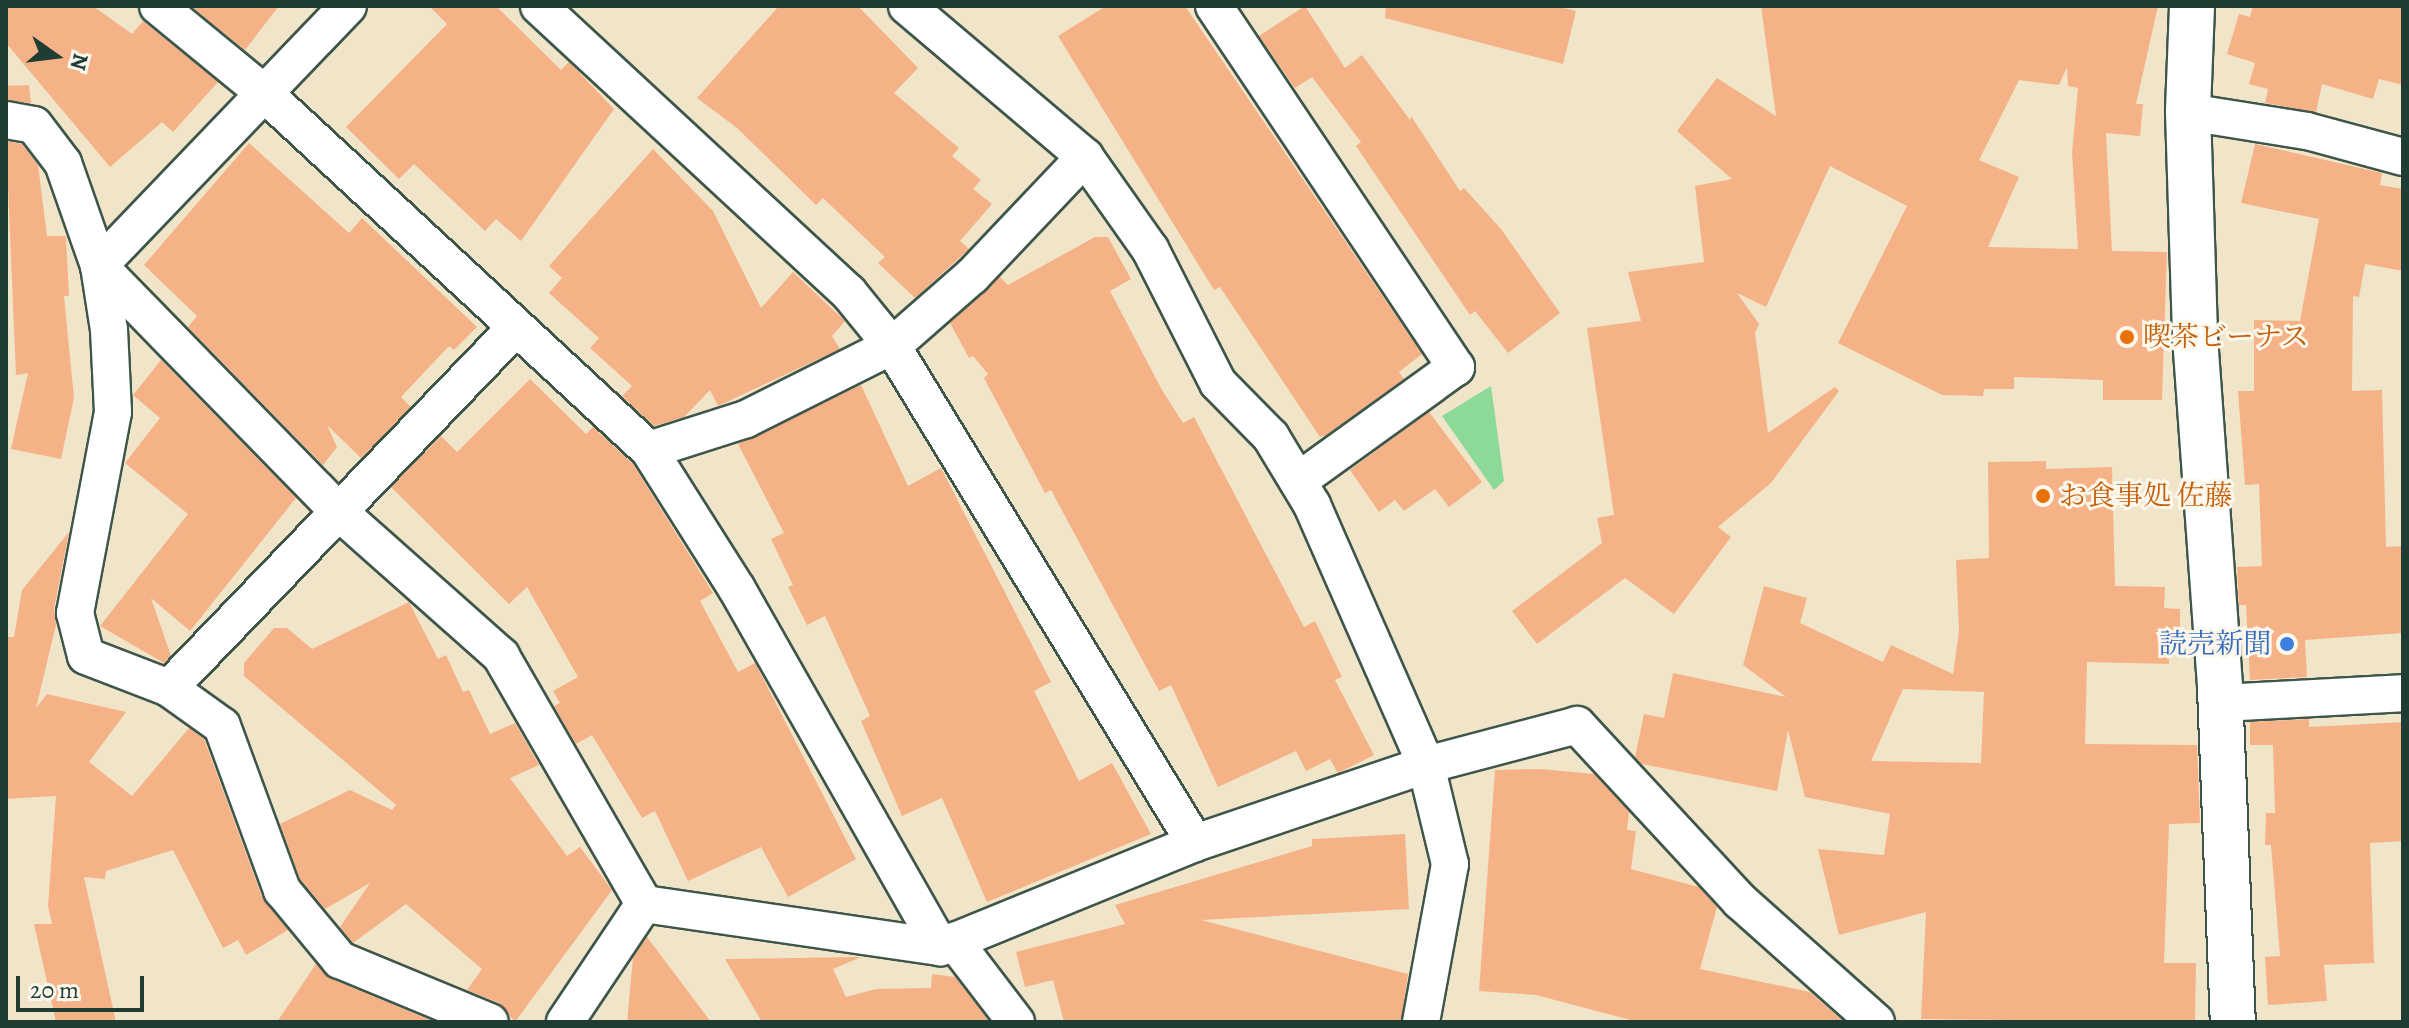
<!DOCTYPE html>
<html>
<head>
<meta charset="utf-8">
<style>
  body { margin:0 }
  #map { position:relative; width:2409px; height:1028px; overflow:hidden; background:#f1e5c9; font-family:Alegreya,"Noto Serif JP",serif }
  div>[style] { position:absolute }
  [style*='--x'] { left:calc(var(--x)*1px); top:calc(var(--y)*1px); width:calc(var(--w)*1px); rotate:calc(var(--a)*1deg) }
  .green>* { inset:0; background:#8cd998 }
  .building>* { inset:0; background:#f5b286 }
  .roads { filter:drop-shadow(2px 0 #3e564a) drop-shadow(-2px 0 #3e564a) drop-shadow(0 2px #3e564a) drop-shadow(0 -2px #3e564a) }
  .street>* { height:36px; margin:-18px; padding:0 18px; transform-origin:18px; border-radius:18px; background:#fff }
  .secondary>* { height:44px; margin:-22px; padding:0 22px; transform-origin:22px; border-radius:22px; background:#fff }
  .dots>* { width:22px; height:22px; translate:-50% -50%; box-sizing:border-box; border:4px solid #fbf7ec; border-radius:50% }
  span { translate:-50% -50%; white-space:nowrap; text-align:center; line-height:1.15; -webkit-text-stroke:6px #fbf7ec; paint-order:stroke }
  .food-label { font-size:28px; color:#c56008 }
  .left { translate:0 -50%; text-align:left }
  .shop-label { font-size:28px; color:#366cbe }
  .right { translate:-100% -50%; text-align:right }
  .frame { position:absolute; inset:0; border:8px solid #1f3d34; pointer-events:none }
  .north { position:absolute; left:16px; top:16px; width:80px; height:80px; -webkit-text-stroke:6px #fbf7ec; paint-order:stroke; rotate:104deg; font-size:22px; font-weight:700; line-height:32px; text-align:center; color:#1f3d34 }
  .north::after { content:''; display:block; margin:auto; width:28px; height:36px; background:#1f3d34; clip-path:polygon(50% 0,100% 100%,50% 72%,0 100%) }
  .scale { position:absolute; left:16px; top:976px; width:128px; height:36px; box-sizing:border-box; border:4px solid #1f3d34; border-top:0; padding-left:10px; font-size:24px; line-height:28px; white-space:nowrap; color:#1f3d34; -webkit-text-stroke:6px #fbf7ec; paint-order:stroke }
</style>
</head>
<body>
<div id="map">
  <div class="green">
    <i style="clip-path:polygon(1491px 386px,1504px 481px,1494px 490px,1442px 416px)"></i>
  </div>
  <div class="building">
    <i style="clip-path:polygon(6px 6px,93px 6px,132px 34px,143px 21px,218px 82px,173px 132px,162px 122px,110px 167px,6px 43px)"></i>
    <i style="clip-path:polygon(191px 6px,279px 6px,245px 50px)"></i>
    <i style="clip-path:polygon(429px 6px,496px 6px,561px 70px,569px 62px,614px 109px,521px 241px,496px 219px,485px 231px,414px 164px,399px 179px,346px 127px,447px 24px)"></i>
    <i style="clip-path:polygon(779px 6px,858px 6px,918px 68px,894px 93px,959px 148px,952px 156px,981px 180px,973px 189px,992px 204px,960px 241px,969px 249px,915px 298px,878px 263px,885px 257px,823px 198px,816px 205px,737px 128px,697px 98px)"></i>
    <i style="clip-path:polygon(1106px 6px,1185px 6px,1422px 354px,1399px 372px,1404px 379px,1326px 435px,1320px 437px,1220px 287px,1214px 290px,1058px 36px)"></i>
    <i style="clip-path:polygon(1305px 6px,1345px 68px,1362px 55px,1410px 120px,1411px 116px,1460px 191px,1464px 188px,1501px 229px,1560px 313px,1508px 353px,1475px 311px,1470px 315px,1356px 146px,1361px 142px,1312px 77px,1295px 88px,1259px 36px)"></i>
    <i style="clip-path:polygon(1386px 6px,1555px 6px,1576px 11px,1563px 64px,1385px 18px)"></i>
    <i style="clip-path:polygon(evenodd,1761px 6px,2158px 6px,2136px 104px,2143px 104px,2140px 136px,2106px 133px,2112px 251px,2167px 252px,2162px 400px,2103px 400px,2103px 380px,2014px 377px,2014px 389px,1984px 389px,1983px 396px,1942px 395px,1838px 343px,1907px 206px,1830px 166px,1766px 307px,1737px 293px,1759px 324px,1755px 333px,1768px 433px,1835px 387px,1839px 391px,1771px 483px,1718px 527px,1731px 537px,1674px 614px,1625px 578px,1537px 644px,1512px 611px,1602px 543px,1597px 518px,1614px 515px,1587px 328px,1641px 321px,1628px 272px,1704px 262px,1695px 186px,1732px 179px,1677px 131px,1717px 78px,1776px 116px,1761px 6px,2067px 67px,2068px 86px,2078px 88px,2072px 153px,2078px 249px,1988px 247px,2019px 177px,1979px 160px,2019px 80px,2059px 85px,2067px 67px)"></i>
    <i style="clip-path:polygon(2253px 6px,2403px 6px,2403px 85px,2379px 79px,2373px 99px,2322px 84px,2316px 112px,2265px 103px,2268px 89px,2249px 84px,2255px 63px,2227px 54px,2239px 14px,2250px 17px)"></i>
    <i style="clip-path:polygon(29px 85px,31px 103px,6px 100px,6px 86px)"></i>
    <i style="clip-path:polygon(6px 141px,22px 144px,38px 165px,47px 236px,66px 236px,69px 296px,64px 296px,74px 398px,61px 459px,11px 449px,28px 373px,16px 375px)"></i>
    <i style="clip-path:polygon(249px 143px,349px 233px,362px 218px,477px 327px,454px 350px,449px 346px,401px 397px,411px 407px,361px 458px,327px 425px,337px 447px,323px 465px,188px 327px,197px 316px,144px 265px)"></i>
    <i style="clip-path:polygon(2255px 144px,2382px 173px,2380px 185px,2403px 189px,2403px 271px,2365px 264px,2359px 297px,2353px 296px,2352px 391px,2382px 390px,2386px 547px,2403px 546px,2403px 633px,2305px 640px,2307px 677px,2250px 680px,2246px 605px,2239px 605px,2237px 567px,2262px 566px,2259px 484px,2245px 485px,2238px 391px,2254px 391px,2254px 320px,2300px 321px,2319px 219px,2241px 203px)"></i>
    <i style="clip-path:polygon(653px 149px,713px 211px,761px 308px,793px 272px,845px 321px,832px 336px,840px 349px,718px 406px,710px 390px,684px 417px,654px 426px,622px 396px,632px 386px,590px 348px,599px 338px,549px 293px,562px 278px,549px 266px)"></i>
    <i style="clip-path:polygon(1095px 237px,1108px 237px,1131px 279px,1110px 291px,1162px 390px,1183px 423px,1194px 417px,1304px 627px,1315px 621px,1342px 677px,1335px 680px,1374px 755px,1338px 773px,1330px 759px,1306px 771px,1296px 751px,1218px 787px,1171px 685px,1159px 691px,1051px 490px,1045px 493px,984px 378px,988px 374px,973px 356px,969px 358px,950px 323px,1000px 277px,1008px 285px)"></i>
    <i style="clip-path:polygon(161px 360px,296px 498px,190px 631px,151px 598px,171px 656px,164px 663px,100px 626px,188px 514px,125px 463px,160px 418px,133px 395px)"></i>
    <i style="clip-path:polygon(530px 379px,586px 434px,593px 427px,633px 464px,713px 593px,700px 601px,738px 672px,755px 663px,856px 859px,788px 897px,761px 847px,688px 881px,655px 811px,642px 818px,592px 735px,576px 744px,554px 706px,560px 703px,553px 691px,578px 677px,527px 587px,509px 604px,391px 487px,441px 436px,457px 452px)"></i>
    <i style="clip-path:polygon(861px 385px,908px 486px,941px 468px,1051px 682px,1034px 691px,1079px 781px,1112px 763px,1151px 834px,987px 902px,942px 798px,902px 816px,861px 721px,870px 716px,825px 616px,807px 625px,788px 587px,793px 585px,771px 539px,784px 533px,738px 444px)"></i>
    <i style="clip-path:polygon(1429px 412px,1482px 482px,1449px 507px,1435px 489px,1404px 511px,1395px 500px,1379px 512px,1350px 470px)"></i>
    <i style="clip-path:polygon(evenodd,2046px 461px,2046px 469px,2112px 467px,2115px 586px,2165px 587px,2164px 608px,2180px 609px,2180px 645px,2169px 645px,2169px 664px,2087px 662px,2085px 744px,2197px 745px,2200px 823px,2169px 824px,2164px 963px,2196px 963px,2195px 1022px,1921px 1019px,1926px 912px,1839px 935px,1818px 849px,1884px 855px,1890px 814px,1805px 797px,1788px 730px,1777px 791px,1642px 764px,1635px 757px,1644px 714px,1664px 718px,1673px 673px,1786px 697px,1743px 665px,1764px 586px,1807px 598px,1800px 623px,1883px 662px,1891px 645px,1953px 674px,1959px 631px,1956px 560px,1989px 558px,1988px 462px,2046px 461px,1903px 689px,1984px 692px,1981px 763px,1871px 761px,1903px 689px)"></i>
    <i style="clip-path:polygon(69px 532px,54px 609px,56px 625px,36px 708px,47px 694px,126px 712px,89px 762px,132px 796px,189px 728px,204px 739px,262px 897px,288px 930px,246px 955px,238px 940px,223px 948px,173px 850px,106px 871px,105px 879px,84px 877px,116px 1022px,56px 1022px,34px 924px,52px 924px,48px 906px,56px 796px,6px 799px,6px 637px,14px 637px,22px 590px)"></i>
    <i style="clip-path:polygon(409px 602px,438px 659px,446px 655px,463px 692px,469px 690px,490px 734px,515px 723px,539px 765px,510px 778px,567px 856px,580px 847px,612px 890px,515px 1022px,499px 1003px,467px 990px,482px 969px,406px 904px,353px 943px,340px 927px,370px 883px,325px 909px,300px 879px,280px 824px,350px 790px,392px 810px,396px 805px,244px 676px,244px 663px,274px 628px,287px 628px,312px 649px)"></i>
    <i style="clip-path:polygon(2309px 719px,2309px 727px,2403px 722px,2403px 841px,2370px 843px,2374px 963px,2324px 965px,2327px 1001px,2268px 1005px,2265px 957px,2280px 956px,2271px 845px,2265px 845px,2266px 813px,2275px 813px,2273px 745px,2250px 745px,2250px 722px)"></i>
    <i style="clip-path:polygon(1540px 769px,1594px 774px,1629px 812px,1627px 830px,1636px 831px,1631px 869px,1699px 887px,1717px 907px,1700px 969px,1810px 992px,1844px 1022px,1638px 1022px,1536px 995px,1479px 991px,1495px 770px)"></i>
    <i style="clip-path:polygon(1405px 834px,1409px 909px,1201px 920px,1408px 974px,1401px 1022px,1064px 1022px,1053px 980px,1025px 987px,1016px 952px,1125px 924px,1115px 905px,1312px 846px,1312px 839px)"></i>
    <i style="clip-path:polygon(647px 937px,711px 1022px,627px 1022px,633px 958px)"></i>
    <i style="clip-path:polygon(861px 957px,833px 969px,846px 997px,876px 989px,931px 988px,932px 974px,955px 977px,990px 1022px,762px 1022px,725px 959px)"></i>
    <i style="clip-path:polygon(316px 964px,332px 979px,435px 1022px,277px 1022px)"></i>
  </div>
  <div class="roads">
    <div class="street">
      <i style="--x:158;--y:6;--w:139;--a:39.4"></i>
      <i style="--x:265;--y:94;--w:524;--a:42.83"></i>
      <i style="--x:649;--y:450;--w:165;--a:57.7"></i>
      <i style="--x:737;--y:589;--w:412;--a:60.4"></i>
      <i style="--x:940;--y:947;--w:275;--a:-22.2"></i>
      <i style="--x:1195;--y:843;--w:244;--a:-18.7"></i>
      <i style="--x:1426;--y:765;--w:156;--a:-14.8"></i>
      <i style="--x:1577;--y:725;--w:240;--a:47.2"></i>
      <i style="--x:1740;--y:901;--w:182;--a:41.7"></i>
      <i style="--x:348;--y:6;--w:360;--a:133.8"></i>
      <i style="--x:99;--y:266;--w:344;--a:45.7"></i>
      <i style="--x:339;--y:512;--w:217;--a:41.6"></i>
      <i style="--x:501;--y:656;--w:286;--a:60"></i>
      <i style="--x:644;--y:904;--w:299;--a:8.3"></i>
      <i style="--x:539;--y:6;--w:422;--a:42.8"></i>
      <i style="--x:849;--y:293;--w:68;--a:50.9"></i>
      <i style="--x:892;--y:346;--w:582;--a:58.63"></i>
      <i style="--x:907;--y:6;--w:233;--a:40.3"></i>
      <i style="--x:1085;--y:157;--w:113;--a:54.8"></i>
      <i style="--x:1150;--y:249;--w:150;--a:63.1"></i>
      <i style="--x:1218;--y:383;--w:76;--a:45.5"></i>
      <i style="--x:1271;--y:437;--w:79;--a:58.9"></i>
      <i style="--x:1312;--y:505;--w:284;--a:66.3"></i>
      <i style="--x:1426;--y:765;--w:102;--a:76.4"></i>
      <i style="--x:1450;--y:864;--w:161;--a:100.4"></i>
      <i style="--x:1214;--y:6;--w:435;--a:56.2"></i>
      <i style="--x:1456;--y:367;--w:195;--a:144.2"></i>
      <i style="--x:2188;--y:112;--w:121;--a:9.1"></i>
      <i style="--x:2307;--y:131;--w:99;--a:15.2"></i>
      <i style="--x:6;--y:120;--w:28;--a:10"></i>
      <i style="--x:34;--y:125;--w:48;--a:52.7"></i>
      <i style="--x:63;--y:163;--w:109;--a:70.7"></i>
      <i style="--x:99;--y:266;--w:65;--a:81.1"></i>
      <i style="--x:109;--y:330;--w:82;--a:87.2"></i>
      <i style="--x:113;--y:412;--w:205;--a:100.7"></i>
      <i style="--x:75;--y:613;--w:44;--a:75.7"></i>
      <i style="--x:86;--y:656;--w:89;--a:21.1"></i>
      <i style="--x:169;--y:688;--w:65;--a:35.6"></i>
      <i style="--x:222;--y:726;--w:175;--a:69.9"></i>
      <i style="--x:282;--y:890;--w:91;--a:50.4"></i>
      <i style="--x:340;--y:960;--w:162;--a:22.5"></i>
      <i style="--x:649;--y:450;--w:102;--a:-17.7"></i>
      <i style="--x:746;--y:419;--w:163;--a:-26.6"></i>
      <i style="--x:892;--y:346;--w:106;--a:-41.2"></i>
      <i style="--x:972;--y:276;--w:164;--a:-46.5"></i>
      <i style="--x:169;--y:688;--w:497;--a:-46.1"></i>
      <i style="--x:2221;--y:703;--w:182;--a:-3.1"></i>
      <i style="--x:954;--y:941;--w:102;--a:52.6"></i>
      <i style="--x:565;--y:1022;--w:142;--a:-56.2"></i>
    </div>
    <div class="secondary">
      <i style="--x:2192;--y:6;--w:106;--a:92.2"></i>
      <i style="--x:2188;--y:112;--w:225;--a:88.2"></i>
      <i style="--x:2195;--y:337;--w:352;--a:85.9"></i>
      <i style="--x:2220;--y:688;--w:334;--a:87.8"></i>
    </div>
  </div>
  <div class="dots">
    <i style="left:2127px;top:337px;background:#e8710a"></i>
    <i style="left:2043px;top:496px;background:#e8710a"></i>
    <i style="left:2287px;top:644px;background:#3f7fe0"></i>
  </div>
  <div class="food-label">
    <span class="left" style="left:2143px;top:337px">喫茶ビーナス</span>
    <span class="left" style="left:2059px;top:496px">お食事処 佐藤</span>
  </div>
  <div class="shop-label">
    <span class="right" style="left:2271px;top:644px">読売新聞</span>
  </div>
  <div class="frame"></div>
  <div class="north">N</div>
  <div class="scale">20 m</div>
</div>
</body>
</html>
